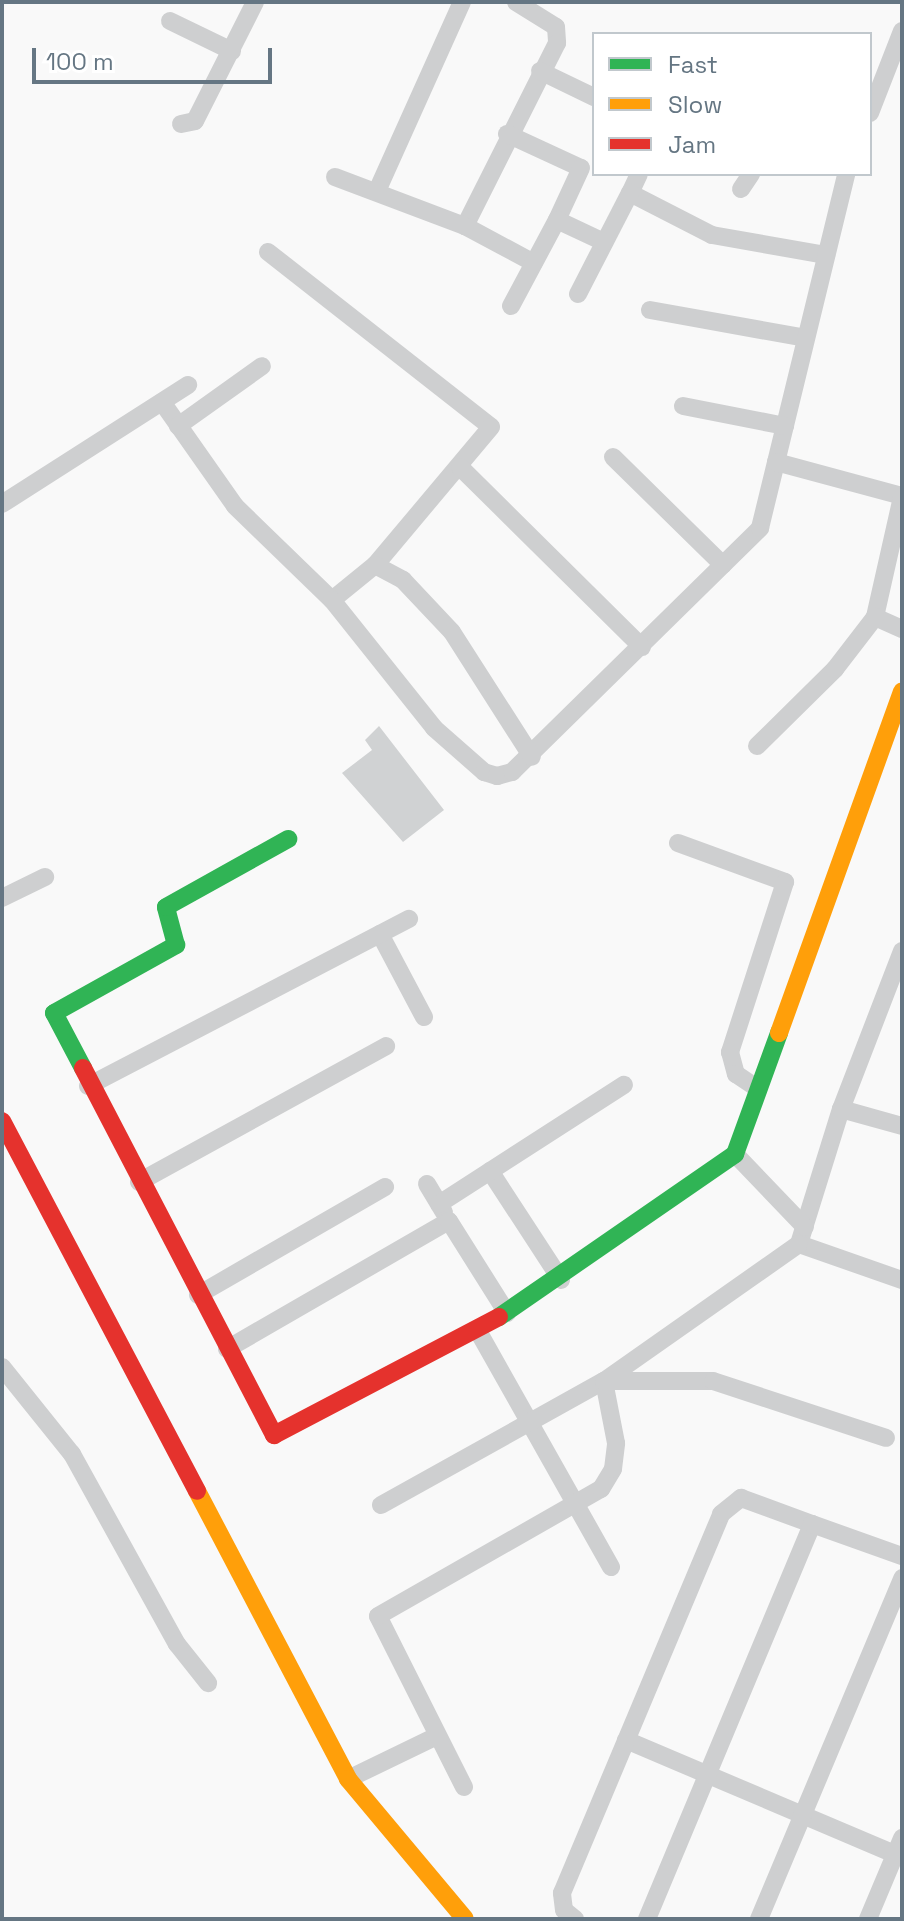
<!DOCTYPE html>
<html>
<head>
<meta charset="utf-8">
<style>
  body { margin:0 }
  #map { position:relative; width:904px; height:1921px; overflow:hidden; background:#f9f9f9; font-family:"Space Grotesk",sans-serif }
  div>[style] { position:absolute }
  [style*='--x'] { left:calc(var(--x)*1px); top:calc(var(--y)*1px); width:calc(var(--w)*1px); rotate:calc(var(--a)*1deg) }
  .building>* { inset:0; background:#d0d2d3 }
  .street>* { height:18px; margin:-9px; padding:0 9px; transform-origin:9px; border-radius:9px; background:#cecfd0 }
  .fast>* { height:18px; margin:-9px; padding:0 9px; transform-origin:9px; border-radius:9px; background:#30b455 }
  .slow>* { height:18px; margin:-9px; padding:0 9px; transform-origin:9px; border-radius:9px; background:#ff9f0a }
  .jam>* { height:18px; margin:-9px; padding:0 9px; transform-origin:9px; border-radius:9px; background:#e5322d }
  span { translate:-50% -50%; white-space:nowrap; text-align:center; line-height:1.15; -webkit-text-stroke:8px #fff; paint-order:stroke }
  .frame { position:absolute; inset:0; border:4px solid #657683; pointer-events:none }
  .legend { position:absolute; left:592px; top:32px; width:280px; height:144px; box-sizing:border-box; background:#fff; border:2px solid #c1c8cd; margin:0; padding:10px 14px; list-style:none; font-size:24px; color:#657683 }
  .legend li { display:flex; align-items:center; gap:16px; height:40px }
  .legend b { width:40px; border:2px solid #c1c8cd }
  .scale { position:absolute; left:32px; top:48px; width:240px; height:36px; box-sizing:border-box; border:4px solid #657683; border-top:0; padding-left:10px; font-size:24px; line-height:28px; white-space:nowrap; color:#657683; -webkit-text-stroke:6px #fff; paint-order:stroke }
</style>
</head>
<body>
<div id="map">
  <div class="building">
    <i style="clip-path:polygon(379px 726px,444px 810px,403px 842px,342px 773px,372px 750px,365px 740px)"></i>
  </div>
  <div class="street">
    <i style="--x:516;--y:2;--w:47;--a:32"></i>
    <i style="--x:556;--y:27;--w:16;--a:86"></i>
    <i style="--x:557;--y:43;--w:205;--a:116.7"></i>
    <i style="--x:465;--y:226;--w:78;--a:28.2"></i>
    <i style="--x:170;--y:21;--w:69;--a:25.8"></i>
    <i style="--x:540;--y:71;--w:60;--a:25.7"></i>
    <i style="--x:870;--y:113;--w:88;--a:-68.7"></i>
    <i style="--x:181;--y:124;--w:14;--a:-12"></i>
    <i style="--x:195;--y:121;--w:133;--a:-63.2"></i>
    <i style="--x:507;--y:134;--w:81;--a:24.7"></i>
    <i style="--x:581;--y:168;--w:57;--a:114.8"></i>
    <i style="--x:639;--y:174;--w:21;--a:115"></i>
    <i style="--x:630;--y:193;--w:92;--a:27.1"></i>
    <i style="--x:712;--y:235;--w:116;--a:10"></i>
    <i style="--x:335;--y:177;--w:139;--a:20.7"></i>
    <i style="--x:741;--y:189;--w:18;--a:-56"></i>
    <i style="--x:377;--y:191;--w:207;--a:-65.8"></i>
    <i style="--x:268;--y:252;--w:283;--a:38.1"></i>
    <i style="--x:491;--y:427;--w:180;--a:130"></i>
    <i style="--x:375;--y:565;--w:55;--a:140.9"></i>
    <i style="--x:578;--y:294;--w:114;--a:-62.8"></i>
    <i style="--x:511;--y:306;--w:98;--a:-61.9"></i>
    <i style="--x:557;--y:220;--w:52;--a:25.1"></i>
    <i style="--x:650;--y:310;--w:158;--a:10.2"></i>
    <i style="--x:162;--y:402;--w:127;--a:54.9"></i>
    <i style="--x:235;--y:506;--w:135;--a:44.1"></i>
    <i style="--x:332;--y:600;--w:164;--a:51.4"></i>
    <i style="--x:434;--y:728;--w:67;--a:41.3"></i>
    <i style="--x:484;--y:772;--w:14;--a:17"></i>
    <i style="--x:497;--y:776;--w:16;--a:-15"></i>
    <i style="--x:512;--y:772;--w:348;--a:-44.5"></i>
    <i style="--x:760;--y:528;--w:364;--a:-76.3"></i>
    <i style="--x:683;--y:406;--w:104;--a:11.1"></i>
    <i style="--x:178;--y:426;--w:103;--a:-35.5"></i>
    <i style="--x:613;--y:457;--w:154;--a:44.5"></i>
    <i style="--x:776;--y:462;--w:131;--a:15.1"></i>
    <i style="--x:460;--y:467;--w:256;--a:44.7"></i>
    <i style="--x:902;--y:497;--w:123;--a:102.7"></i>
    <i style="--x:875;--y:617;--w:30;--a:24"></i>
    <i style="--x:2;--y:504;--w:221;--a:-32.6"></i>
    <i style="--x:375;--y:565;--w:32;--a:28"></i>
    <i style="--x:403;--y:580;--w:71;--a:46.7"></i>
    <i style="--x:452;--y:632;--w:148;--a:57.4"></i>
    <i style="--x:757;--y:746;--w:110;--a:-44.6"></i>
    <i style="--x:835;--y:669;--w:66;--a:-52.4"></i>
    <i style="--x:678;--y:843;--w:114;--a:20"></i>
    <i style="--x:785;--y:882;--w:179;--a:107.9"></i>
    <i style="--x:730;--y:1052;--w:23;--a:75"></i>
    <i style="--x:736;--y:1074;--w:27;--a:34"></i>
    <i style="--x:2;--y:898;--w:48;--a:-26"></i>
    <i style="--x:380;--y:934;--w:94;--a:62.1"></i>
    <i style="--x:902;--y:951;--w:169;--a:111.1"></i>
    <i style="--x:841;--y:1109;--w:141;--a:107.3"></i>
    <i style="--x:799;--y:1244;--w:109;--a:19.3"></i>
    <i style="--x:88;--y:1086;--w:362;--a:-27.5"></i>
    <i style="--x:841;--y:1109;--w:63;--a:15.6"></i>
    <i style="--x:735;--y:1154;--w:101;--a:46.2"></i>
    <i style="--x:490;--y:1171;--w:130;--a:56.9"></i>
    <i style="--x:139;--y:1182;--w:282;--a:-28.8"></i>
    <i style="--x:427;--y:1184;--w:33;--a:59"></i>
    <i style="--x:439;--y:1204;--w:220;--a:-32.8"></i>
    <i style="--x:198;--y:1295;--w:216;--a:-30"></i>
    <i style="--x:478;--y:1331;--w:271;--a:60.6"></i>
    <i style="--x:227;--y:1349;--w:256;--a:-30"></i>
    <i style="--x:449;--y:1221;--w:109;--a:57.8"></i>
    <i style="--x:2;--y:1367;--w:112;--a:51.2"></i>
    <i style="--x:72;--y:1454;--w:217;--a:61.1"></i>
    <i style="--x:177;--y:1644;--w:50;--a:51.5"></i>
    <i style="--x:381;--y:1505;--w:255;--a:-29.1"></i>
    <i style="--x:604;--y:1381;--w:238;--a:-35.1"></i>
    <i style="--x:626;--y:1740;--w:292;--a:23"></i>
    <i style="--x:348;--y:1779;--w:99;--a:-25.8"></i>
    <i style="--x:464;--y:1787;--w:191;--a:-116.7"></i>
    <i style="--x:378;--y:1616;--w:257;--a:-29.7"></i>
    <i style="--x:601;--y:1489;--w:23;--a:-59"></i>
    <i style="--x:613;--y:1469;--w:26;--a:-83"></i>
    <i style="--x:616;--y:1443;--w:63;--a:-101"></i>
    <i style="--x:604;--y:1381;--w:109;--a:0"></i>
    <i style="--x:713;--y:1381;--w:182;--a:18.2"></i>
    <i style="--x:575;--y:1919;--w:14;--a:-141"></i>
    <i style="--x:564;--y:1910;--w:17;--a:-97"></i>
    <i style="--x:562;--y:1893;--w:411;--a:-67.2"></i>
    <i style="--x:721;--y:1514;--w:26;--a:-39"></i>
    <i style="--x:741;--y:1498;--w:76;--a:20.1"></i>
    <i style="--x:647;--y:1919;--w:428;--a:-67.3"></i>
    <i style="--x:812;--y:1524;--w:96;--a:19.6"></i>
    <i style="--x:759;--y:1919;--w:370;--a:-67.2"></i>
    <i style="--x:868;--y:1919;--w:88;--a:-67.2"></i>
  </div>
  <div class="fast">
    <i style="--x:83;--y:1068;--w:62;--a:-117.8"></i>
    <i style="--x:54;--y:1013;--w:140;--a:-29.1"></i>
    <i style="--x:176;--y:945;--w:39;--a:-105"></i>
    <i style="--x:166;--y:907;--w:140;--a:-29.1"></i>
    <i style="--x:499;--y:1317;--w:287;--a:-34.6"></i>
    <i style="--x:735;--y:1154;--w:129;--a:-70"></i>
  </div>
  <div class="slow">
    <i style="--x:779;--y:1033;--w:363;--a:-70.2"></i>
    <i style="--x:197;--y:1491;--w:325;--a:62.3"></i>
    <i style="--x:348;--y:1779;--w:182;--a:50.1"></i>
  </div>
  <div class="jam">
    <i style="--x:83;--y:1068;--w:414;--a:62.5"></i>
    <i style="--x:274;--y:1435;--w:254;--a:-27.7"></i>
    <i style="--x:2;--y:1121;--w:418;--a:62.2"></i>
  </div>
  <div class="frame"></div>
  <ul class="legend">
  <li><b style="height:10px;background:#30b455"></b>Fast</li>
  <li><b style="height:10px;background:#ff9f0a"></b>Slow</li>
  <li><b style="height:10px;background:#e5322d"></b>Jam</li>
  </ul>
  <div class="scale">100 m</div>
</div>
</body>
</html>
